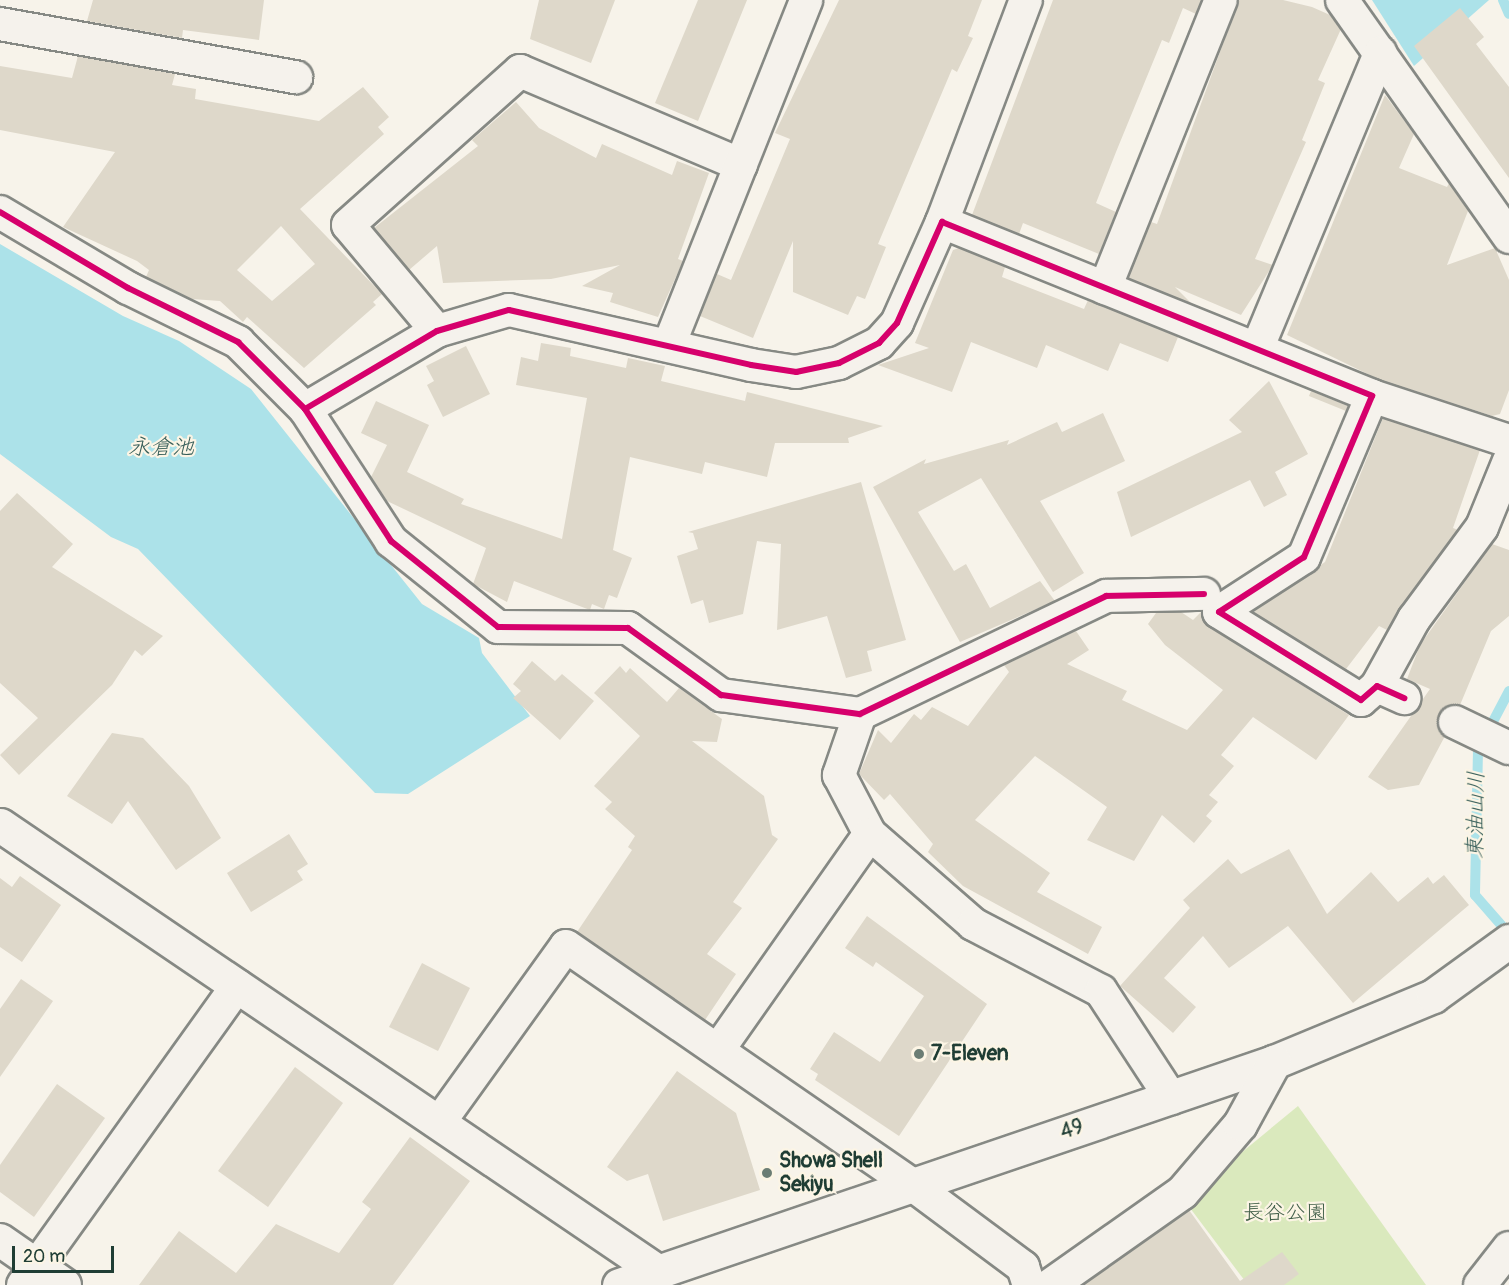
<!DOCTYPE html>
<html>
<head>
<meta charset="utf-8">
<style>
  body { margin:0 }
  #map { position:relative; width:1509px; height:1285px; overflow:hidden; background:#f7f3ea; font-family:Pangolin,"Klee One",sans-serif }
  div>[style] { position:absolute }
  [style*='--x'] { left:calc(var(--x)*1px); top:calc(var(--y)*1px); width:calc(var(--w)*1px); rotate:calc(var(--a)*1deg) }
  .green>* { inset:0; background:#dae9bd }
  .water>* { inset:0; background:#ace2e9 }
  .stream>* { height:10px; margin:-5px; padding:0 5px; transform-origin:5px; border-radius:5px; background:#ace2e9 }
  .building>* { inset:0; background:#ded8ca }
  .roads { filter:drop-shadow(2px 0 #868984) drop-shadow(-2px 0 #868984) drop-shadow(0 2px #868984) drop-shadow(0 -2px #868984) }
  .street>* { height:32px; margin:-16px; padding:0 16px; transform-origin:16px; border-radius:16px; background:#f5f2ec }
  .secondary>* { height:33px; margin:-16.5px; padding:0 16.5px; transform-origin:16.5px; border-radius:16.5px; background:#f5f2ec }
  .cycleway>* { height:6px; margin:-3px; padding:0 3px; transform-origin:3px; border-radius:3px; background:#d6006c }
  .dots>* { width:16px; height:16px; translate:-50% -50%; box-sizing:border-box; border:3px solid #fcf5e5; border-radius:50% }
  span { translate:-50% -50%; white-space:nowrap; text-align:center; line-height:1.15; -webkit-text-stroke:4.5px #fcf5e5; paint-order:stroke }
  .poi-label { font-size:21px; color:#1f3d34; font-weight:700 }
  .left { translate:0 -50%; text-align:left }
  .street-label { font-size:21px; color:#1f3d34 }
  .park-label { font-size:21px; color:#405e48 }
  .water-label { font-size:22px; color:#355d58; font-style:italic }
  .scale { position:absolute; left:12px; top:1246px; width:102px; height:27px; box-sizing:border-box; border:3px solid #1f3d34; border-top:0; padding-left:8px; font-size:18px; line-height:21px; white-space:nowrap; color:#1f3d34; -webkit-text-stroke:4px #fcf5e5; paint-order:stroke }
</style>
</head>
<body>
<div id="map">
  <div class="green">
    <i style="clip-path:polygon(1298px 1106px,1426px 1285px,1248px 1285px,1184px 1200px)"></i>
  </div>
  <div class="water">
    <i style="clip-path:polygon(1372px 0,1489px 0,1414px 66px)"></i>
    <i style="clip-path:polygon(0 244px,123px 316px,179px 341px,251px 389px,422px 604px,479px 638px,482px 653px,530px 716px,408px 794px,375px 793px,138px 549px,111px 537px,0 454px)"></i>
  </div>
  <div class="stream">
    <i style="--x:1503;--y:0;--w:15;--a:67"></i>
    <i style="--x:1509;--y:691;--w:67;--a:117.7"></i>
    <i style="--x:1478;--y:750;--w:145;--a:91.2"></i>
    <i style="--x:1475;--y:895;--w:52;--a:48.9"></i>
  </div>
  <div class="building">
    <i style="clip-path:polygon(93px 0,264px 0,259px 40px,183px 30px,182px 38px,87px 21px)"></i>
    <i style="clip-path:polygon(539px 0,615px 0,591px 63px,530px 39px)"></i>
    <i style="clip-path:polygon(698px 0,747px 0,698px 121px,655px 103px)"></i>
    <i style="clip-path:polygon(839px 0,982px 0,968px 36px,973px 38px,957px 72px,952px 69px,878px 244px,886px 247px,865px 299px,857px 296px,848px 315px,793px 292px,793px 241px,753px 338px,700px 316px,717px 274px,731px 280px,790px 139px,775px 133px)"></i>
    <i style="clip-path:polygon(1053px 0,1202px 0,1196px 14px,1183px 8px,1169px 43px,1162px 40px,1116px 152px,1096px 203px,1116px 212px,1099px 254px,1023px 223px,1019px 234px,972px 215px)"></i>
    <i style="clip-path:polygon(1239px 0,1283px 0,1312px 7px,1330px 15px,1341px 29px,1318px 80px,1325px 83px,1302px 140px,1306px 142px,1255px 259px,1273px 265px,1241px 315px,1175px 287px,1192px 304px,1128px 278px,1151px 222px,1157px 224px)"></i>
    <i style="clip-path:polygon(1460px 8px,1484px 37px,1476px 44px,1509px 87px,1509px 178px,1414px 46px)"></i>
    <i style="clip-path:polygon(evenodd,78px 56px,175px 74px,172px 85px,196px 89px,195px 99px,319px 121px,363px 87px,389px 117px,378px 127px,384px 134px,300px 209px,382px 294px,373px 302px,376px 305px,304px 368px,247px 317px,243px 322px,220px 301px,192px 299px,146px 277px,149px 270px,137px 261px,63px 227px,115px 152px,0 130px,0 66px,72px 78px,78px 56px,281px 226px,315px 264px,272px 301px,237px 270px,281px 226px)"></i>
    <i style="clip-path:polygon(1385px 95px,1414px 134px,1399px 168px,1447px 187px,1449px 183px,1468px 211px,1447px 265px,1495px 248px,1509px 280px,1509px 390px,1500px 414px,1492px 416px,1378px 379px,1287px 335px)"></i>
    <i style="clip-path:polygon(516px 102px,539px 128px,596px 158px,602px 144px,672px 175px,677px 161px,709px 173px,678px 259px,683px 261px,658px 317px,610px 302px,613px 293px,582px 286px,620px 265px,551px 279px,443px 283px,437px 246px,409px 270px,374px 228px,478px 146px,472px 140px)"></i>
    <i style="clip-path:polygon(959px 248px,1005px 267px,1002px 277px,1084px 309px,1088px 300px,1178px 337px,1168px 362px,1120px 343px,1108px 371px,1046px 345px,1037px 368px,971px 342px,952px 392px,878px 365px,929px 348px,915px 343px,953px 250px)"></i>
    <i style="clip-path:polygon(541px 343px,571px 348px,570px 356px,626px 368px,628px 358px,665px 366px,661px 381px,745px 401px,747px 392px,883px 426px,848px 438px,849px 443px,775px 443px,767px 477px,705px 462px,702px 474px,630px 457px,613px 550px,632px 558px,617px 598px,609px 595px,604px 609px,592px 604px,590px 610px,514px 581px,507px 602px,473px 584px,486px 548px,387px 501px,371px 477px,387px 445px,361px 433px,376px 401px,429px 425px,407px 472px,464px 499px,461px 504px,562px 539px,587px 398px,516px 385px,521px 357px,538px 361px)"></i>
    <i style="clip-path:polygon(466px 346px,490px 394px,443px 417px,427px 385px,434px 381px,426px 366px)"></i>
    <i style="clip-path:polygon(1269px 381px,1308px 454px,1275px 472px,1287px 495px,1264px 507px,1250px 480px,1131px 537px,1117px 492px,1242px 432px,1229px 420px)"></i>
    <i style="clip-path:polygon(1311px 391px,1348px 406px,1346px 411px,1309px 396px)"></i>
    <i style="clip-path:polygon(1103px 413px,1125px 461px,1040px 501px,1084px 573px,1053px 592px,981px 478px,918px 512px,954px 571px,966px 564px,990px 608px,1040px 581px,1055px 601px,960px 642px,873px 487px,926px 459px,924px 464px,1009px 440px,1007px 445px,1057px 422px,1062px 432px)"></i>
    <i style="clip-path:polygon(1383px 418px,1480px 450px,1453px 528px,1458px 530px,1387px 630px,1379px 626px,1346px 669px,1253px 612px,1325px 562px)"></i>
    <i style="clip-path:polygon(861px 482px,906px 640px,867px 651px,872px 671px,846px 678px,827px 616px,777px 630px,781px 544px,757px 541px,743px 614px,709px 623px,703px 600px,691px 604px,677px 556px,698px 549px,693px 533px,688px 532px)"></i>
    <i style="clip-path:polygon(17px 493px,73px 544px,52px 567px,163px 636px,142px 656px,135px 650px,112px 685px,19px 775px,0 755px,38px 718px,0 683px,0 511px)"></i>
    <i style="clip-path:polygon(1492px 544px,1509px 550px,1509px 616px,1491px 631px,1460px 705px,1439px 714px,1437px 724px,1445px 736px,1419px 785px,1388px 790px,1368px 777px,1430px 689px,1407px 679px,1420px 645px)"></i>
    <i style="clip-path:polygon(1181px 612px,1193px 620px,1201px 612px,1210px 627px,1349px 715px,1316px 760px,1253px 717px,1221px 755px,1234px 766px,1209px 795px,1218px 802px,1206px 816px,1212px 821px,1194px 843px,1162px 815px,1134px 861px,1087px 840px,1107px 807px,1035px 756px,975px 820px,1050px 873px,1037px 892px,1102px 927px,1088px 954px,963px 886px,928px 852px,933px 844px,890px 794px,884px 800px,859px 774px,878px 730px,891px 743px,914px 714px,921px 720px,932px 707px,968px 726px,1009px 672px,1004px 665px,1076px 631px,1089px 650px,1067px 664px,1127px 691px,1122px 700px,1187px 730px,1223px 690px,1165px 645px,1148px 624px,1156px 613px)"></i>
    <i style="clip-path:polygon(532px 661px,555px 681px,562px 674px,594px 701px,560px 740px,513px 698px,521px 691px,513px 684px)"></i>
    <i style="clip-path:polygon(620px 666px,626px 673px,630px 668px,667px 702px,679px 688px,722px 719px,717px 742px,692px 741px,764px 796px,772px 835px,778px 839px,733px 902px,742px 908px,707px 954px,736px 974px,705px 1020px,577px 932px,632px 850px,628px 847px,635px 836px,605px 809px,612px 802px,594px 786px,640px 736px,594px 693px)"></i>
    <i style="clip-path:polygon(112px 733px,143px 738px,189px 786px,221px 838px,176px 870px,128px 801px,112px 824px,67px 796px)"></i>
    <i style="clip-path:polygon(289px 834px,308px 864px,297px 871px,303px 880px,251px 912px,227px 873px)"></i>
    <i style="clip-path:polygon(1289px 849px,1327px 914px,1371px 872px,1398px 902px,1428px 877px,1433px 884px,1444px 875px,1469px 905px,1353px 1003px,1288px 926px,1229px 968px,1203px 936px,1164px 978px,1196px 1007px,1173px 1033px,1120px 986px,1190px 908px,1183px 900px,1228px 859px,1241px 874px)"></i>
    <i style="clip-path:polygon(20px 876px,61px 905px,22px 962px,0 947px,0 878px,12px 887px)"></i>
    <i style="clip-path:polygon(867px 916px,987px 1004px,899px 1136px,815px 1080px,818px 1074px,810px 1069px,834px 1032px,880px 1062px,924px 996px,876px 962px,873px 967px,845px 948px)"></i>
    <i style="clip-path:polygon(422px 963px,470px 988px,438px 1051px,389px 1027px)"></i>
    <i style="clip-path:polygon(21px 979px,53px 1001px,0 1077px,0 1009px)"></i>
    <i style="clip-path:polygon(295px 1067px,343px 1103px,268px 1207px,218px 1171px)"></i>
    <i style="clip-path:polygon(677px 1071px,736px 1113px,760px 1190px,663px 1221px,648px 1174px,627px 1181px,607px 1167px)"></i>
    <i style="clip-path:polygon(57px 1084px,105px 1118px,34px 1217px,0 1192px,0 1165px)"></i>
    <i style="clip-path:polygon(410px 1137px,470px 1181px,393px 1285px,139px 1285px,179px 1231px,236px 1273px,276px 1224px,339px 1253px,371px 1209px,362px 1202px)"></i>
    <i style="clip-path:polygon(1189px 1210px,1240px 1281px,1282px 1252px,1299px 1274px,1284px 1285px,1083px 1285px)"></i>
  </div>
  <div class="roads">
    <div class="street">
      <i style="--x:1342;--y:0;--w:290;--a:54.8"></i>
      <i style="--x:0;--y:24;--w:301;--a:10.2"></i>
      <i style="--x:0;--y:212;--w:149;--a:30.7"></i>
      <i style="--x:128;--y:288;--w:123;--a:26.1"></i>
      <i style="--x:238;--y:342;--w:95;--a:45"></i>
      <i style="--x:305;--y:409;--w:153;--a:-30.6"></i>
      <i style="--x:437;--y:331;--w:75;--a:-16.3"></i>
      <i style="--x:509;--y:310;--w:248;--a:12.8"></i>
      <i style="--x:751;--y:365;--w:46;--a:8.8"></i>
      <i style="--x:796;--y:372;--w:44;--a:-11.8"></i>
      <i style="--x:839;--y:363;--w:45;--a:-26.6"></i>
      <i style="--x:879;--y:343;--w:27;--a:-48"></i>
      <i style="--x:897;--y:323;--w:111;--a:-66"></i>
      <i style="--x:942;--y:222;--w:464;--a:22"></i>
      <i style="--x:1372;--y:396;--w:175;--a:112.9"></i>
      <i style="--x:1304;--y:557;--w:101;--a:147.1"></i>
      <i style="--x:1219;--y:612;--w:167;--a:31.8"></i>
      <i style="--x:1361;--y:700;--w:21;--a:-41"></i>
      <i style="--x:1377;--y:686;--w:30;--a:24"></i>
      <i style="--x:942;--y:222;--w:237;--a:-69.3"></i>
      <i style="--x:1105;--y:288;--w:310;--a:-68.1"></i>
      <i style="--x:437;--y:331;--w:138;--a:-130"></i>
      <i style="--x:348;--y:225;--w:231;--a:-41.8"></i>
      <i style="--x:520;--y:71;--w:240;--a:23"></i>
      <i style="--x:669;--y:345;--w:371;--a:-68.3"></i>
      <i style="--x:1257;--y:349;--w:321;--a:-67.4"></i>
      <i style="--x:1372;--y:396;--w:144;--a:18.2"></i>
      <i style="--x:305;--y:409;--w:158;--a:56.9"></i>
      <i style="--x:391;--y:541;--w:137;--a:38.8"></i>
      <i style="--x:498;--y:627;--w:130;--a:0.4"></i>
      <i style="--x:628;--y:628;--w:115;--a:35.8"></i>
      <i style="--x:721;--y:695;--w:140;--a:7.8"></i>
      <i style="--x:860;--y:714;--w:273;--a:-25.6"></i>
      <i style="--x:1106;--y:596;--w:98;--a:-1.2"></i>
      <i style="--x:1377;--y:686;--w:77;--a:-61.1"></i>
      <i style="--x:1414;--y:619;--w:114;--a:-53.5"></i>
      <i style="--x:1482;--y:527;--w:71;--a:-67.8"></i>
      <i style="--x:860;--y:714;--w:65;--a:109"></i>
      <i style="--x:839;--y:775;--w:67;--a:62.3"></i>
      <i style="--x:870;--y:834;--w:137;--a:41.1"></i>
      <i style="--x:973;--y:924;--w:144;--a:27.6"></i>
      <i style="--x:1101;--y:991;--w:128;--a:56.8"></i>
      <i style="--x:1455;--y:722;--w:60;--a:25.7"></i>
      <i style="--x:718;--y:1050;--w:264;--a:-54.9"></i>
      <i style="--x:441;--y:1120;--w:214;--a:-54.3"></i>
      <i style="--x:566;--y:946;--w:418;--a:34.6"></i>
      <i style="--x:910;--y:1183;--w:141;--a:36.6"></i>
      <i style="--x:1023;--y:1267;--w:19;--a:72"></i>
      <i style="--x:0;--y:1240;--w:79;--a:34.7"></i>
      <i style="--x:23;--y:1285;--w:368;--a:-54.4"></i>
      <i style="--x:1480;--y:1285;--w:47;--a:-51.9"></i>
    </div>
    <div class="secondary">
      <i style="--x:0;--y:825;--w:794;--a:34.17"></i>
      <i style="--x:619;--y:1285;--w:692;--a:-18.8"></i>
      <i style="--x:1274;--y:1062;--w:172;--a:-22.5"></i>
      <i style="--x:1433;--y:996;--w:94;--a:-35.9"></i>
      <i style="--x:1050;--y:1285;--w:161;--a:-35.2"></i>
      <i style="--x:1182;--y:1192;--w:89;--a:-49.5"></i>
      <i style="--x:1240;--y:1124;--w:71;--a:-61.3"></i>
    </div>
  </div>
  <div class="cycleway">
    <i style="--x:0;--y:212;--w:149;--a:30.7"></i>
    <i style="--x:128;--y:288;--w:123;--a:26.1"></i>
    <i style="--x:238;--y:342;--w:95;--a:45"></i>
    <i style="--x:305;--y:409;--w:153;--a:-30.6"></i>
    <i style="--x:437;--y:331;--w:75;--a:-16.3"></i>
    <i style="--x:509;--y:310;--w:248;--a:12.8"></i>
    <i style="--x:751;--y:365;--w:46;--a:8.8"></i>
    <i style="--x:796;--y:372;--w:44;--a:-11.8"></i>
    <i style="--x:839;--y:363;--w:45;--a:-26.6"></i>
    <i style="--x:879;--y:343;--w:27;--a:-48"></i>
    <i style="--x:897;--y:323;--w:111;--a:-66"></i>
    <i style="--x:942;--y:222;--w:464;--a:22"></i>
    <i style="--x:1372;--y:396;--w:175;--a:112.9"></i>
    <i style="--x:1304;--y:557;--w:101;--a:147.1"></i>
    <i style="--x:1219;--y:612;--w:167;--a:31.8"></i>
    <i style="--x:1361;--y:700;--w:21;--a:-41"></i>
    <i style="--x:1377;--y:686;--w:30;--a:24"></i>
    <i style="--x:305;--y:409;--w:158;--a:56.9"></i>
    <i style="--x:391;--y:541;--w:137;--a:38.8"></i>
    <i style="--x:498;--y:627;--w:130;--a:0.4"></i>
    <i style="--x:628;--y:628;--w:115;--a:35.8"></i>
    <i style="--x:721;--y:695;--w:140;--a:7.8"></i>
    <i style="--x:860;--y:714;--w:273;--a:-25.6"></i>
    <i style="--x:1106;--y:596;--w:98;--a:-1.2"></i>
  </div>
  <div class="dots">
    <i style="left:919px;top:1054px;background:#6b7d74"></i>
    <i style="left:767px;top:1173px;background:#6b7d74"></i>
  </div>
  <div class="poi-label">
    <span class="left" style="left:931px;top:1054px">7-Eleven</span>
    <span class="left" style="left:779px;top:1173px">Showa Shell<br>Sekiyu</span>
  </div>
  <div class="street-label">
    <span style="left:1072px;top:1130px;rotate:-18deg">49</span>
  </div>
  <div class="park-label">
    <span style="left:1285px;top:1213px">長谷公園</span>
  </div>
  <div class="water-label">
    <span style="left:161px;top:448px">永倉池</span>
    <span style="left:1476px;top:815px;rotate:-89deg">東油山川</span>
  </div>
  <div class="scale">20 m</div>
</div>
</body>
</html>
